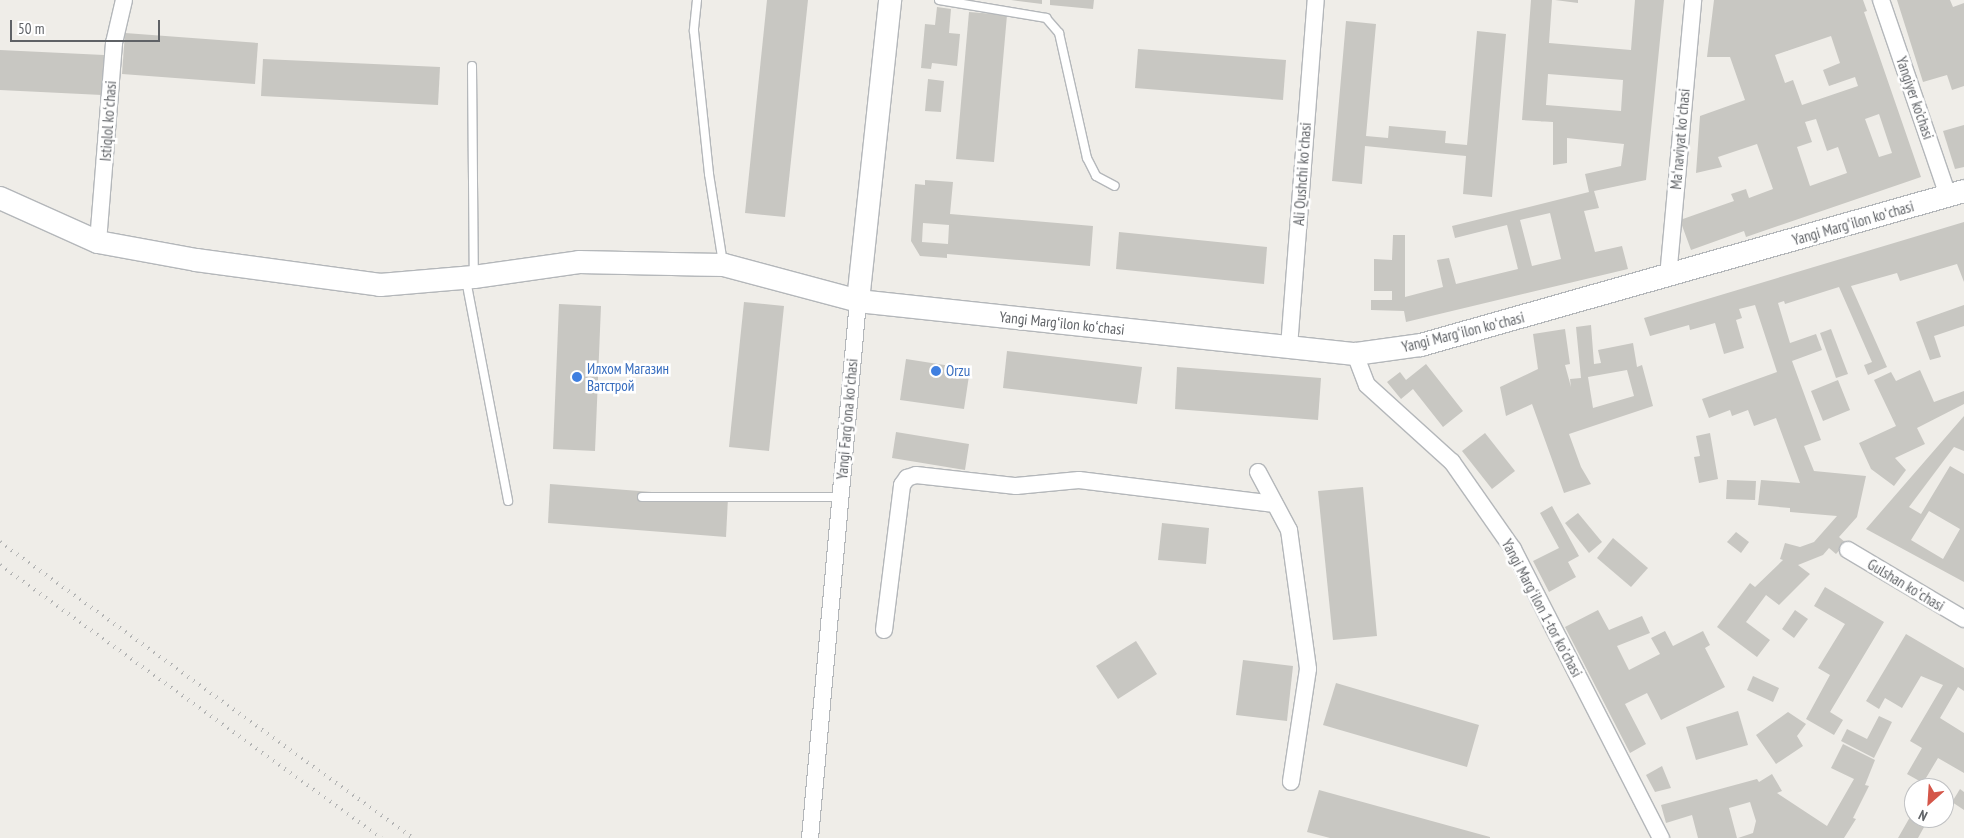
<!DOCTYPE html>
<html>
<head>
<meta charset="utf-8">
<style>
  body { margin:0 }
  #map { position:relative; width:1964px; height:838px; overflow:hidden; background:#efede8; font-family:"PT Sans Narrow",sans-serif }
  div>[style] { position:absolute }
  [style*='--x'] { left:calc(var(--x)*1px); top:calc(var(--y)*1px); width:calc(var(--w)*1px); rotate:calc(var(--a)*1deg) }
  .building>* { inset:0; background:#c8c7c2 }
  .roads { filter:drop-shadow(1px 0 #b4b7ba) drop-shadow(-1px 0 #b4b7ba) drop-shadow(0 1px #b4b7ba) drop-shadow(0 -1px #b4b7ba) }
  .lane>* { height:8px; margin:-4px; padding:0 4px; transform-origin:4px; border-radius:4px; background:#fff }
  .street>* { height:16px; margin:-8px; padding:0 8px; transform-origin:8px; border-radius:8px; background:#fff }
  .secondary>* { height:22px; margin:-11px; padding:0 11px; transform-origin:11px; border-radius:11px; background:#fff }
  .rail>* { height:4px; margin-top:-2px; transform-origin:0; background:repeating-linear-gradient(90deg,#b3b4b4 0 1px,transparent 0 7px) }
  .dots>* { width:14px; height:14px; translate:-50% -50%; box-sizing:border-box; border:2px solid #fff; border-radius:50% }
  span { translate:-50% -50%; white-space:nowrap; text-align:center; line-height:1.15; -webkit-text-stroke:5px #fff; paint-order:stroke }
  .street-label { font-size:15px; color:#5f6266 }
  .shop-label { font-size:15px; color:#366cbe }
  .left { translate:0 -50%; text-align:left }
  .north { position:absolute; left:1904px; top:778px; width:50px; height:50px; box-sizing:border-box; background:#fff; border:1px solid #bfc0c2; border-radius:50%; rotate:206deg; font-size:14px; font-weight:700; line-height:20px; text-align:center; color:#5f6266 }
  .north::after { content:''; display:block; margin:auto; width:18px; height:22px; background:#d45649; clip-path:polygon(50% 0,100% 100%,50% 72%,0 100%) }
  .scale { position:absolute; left:10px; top:20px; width:150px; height:22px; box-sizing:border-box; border:2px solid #5f6266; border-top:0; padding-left:6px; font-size:15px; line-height:18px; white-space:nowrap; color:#5f6266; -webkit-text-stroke:4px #fff; paint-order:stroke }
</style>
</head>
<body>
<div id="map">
  <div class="building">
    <i style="clip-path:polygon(767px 0,808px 0,785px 217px,745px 213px)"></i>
    <i style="clip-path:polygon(1011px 0,1042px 0,1042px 4px)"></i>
    <i style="clip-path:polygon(1050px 0,1094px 0,1093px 9px,1050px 5px)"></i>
    <i style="clip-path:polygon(evenodd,1531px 0,1552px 0,1549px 43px,1631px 50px,1635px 0,1664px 0,1646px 180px,1594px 191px,1599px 208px,1584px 211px,1595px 252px,1622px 246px,1628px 269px,1406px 322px,1404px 311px,1371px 310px,1371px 300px,1392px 300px,1392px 291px,1374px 291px,1374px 259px,1392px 260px,1393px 235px,1405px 235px,1405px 297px,1443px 287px,1437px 260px,1449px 258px,1456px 284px,1518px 269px,1507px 225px,1455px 238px,1452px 226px,1589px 192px,1585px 174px,1621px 166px,1624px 144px,1567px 138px,1567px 163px,1553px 165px,1553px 122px,1522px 120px,1531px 0,1548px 74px,1623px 80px,1621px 111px,1546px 105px,1548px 74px,1531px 0,1550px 213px,1561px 259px,1532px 266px,1520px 220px,1550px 213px)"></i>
    <i style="clip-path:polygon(1555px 0,1578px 0,1578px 3px)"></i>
    <i style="clip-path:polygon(evenodd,1714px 0,1863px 0,1867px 11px,1864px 12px,1921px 177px,1746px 237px,1744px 231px,1691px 250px,1680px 220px,1734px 201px,1731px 194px,1746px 189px,1749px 198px,1773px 189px,1757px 144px,1718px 157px,1722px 167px,1696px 173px,1700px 116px,1745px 100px,1730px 57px,1707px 57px,1714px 0,1831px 36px,1840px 63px,1823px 70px,1829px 86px,1855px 77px,1858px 86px,1802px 105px,1793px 80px,1785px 83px,1775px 55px,1831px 36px,1714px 0,1879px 114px,1892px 153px,1879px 157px,1865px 119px,1879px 114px,1714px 0,1816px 119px,1827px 151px,1838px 147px,1847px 173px,1810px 186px,1797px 147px,1812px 142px,1805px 122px,1816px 119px)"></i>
    <i style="clip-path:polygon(1897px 0,1950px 0,1953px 7px,1964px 3px,1964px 86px,1952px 90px,1947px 75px,1923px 82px)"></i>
    <i style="clip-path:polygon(937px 7px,951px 9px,949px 33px,960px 34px,957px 66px,932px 63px,931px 69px,921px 68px,925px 24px,935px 25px)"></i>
    <i style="clip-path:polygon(969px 12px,1007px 15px,994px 162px,956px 159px)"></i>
    <i style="clip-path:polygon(1346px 21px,1376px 24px,1366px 136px,1388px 138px,1389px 126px,1446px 131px,1445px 143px,1467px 145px,1477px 31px,1506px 34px,1492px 197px,1463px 194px,1466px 156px,1365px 146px,1362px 184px,1332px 181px)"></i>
    <i style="clip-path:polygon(125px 33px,258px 43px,255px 84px,122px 74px)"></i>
    <i style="clip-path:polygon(1138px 49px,1286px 60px,1283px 100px,1135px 88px)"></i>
    <i style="clip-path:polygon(0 50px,104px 55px,102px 95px,0 90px)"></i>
    <i style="clip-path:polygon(263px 59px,440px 67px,438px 105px,261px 96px)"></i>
    <i style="clip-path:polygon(928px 79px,944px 81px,941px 112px,925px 111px)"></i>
    <i style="clip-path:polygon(1964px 125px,1964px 167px,1955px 169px,1943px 131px)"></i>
    <i style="clip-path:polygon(evenodd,925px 180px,953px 182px,950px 214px,1093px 226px,1090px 266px,947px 254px,947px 258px,920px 256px,911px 241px,915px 184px,925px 185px,925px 180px,923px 223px,949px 225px,948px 244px,922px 242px,923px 223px)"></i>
    <i style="clip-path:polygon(1964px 222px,1964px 282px,1957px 264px,1900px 281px,1897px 273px,1851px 286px,1887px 367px,1868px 375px,1864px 365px,1872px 362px,1839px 287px,1785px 304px,1784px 301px,1778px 303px,1790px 343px,1816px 334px,1822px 350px,1792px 361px,1821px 440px,1804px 446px,1814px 471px,1866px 476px,1857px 517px,1839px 537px,1846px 543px,1836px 554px,1829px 548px,1823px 555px,1798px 565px,1810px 574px,1779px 605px,1766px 595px,1746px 622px,1770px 640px,1757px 657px,1717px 627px,1750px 583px,1755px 587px,1783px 560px,1780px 559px,1785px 543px,1800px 547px,1814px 542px,1837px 516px,1790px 512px,1790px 508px,1758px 505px,1761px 480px,1800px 483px,1776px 418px,1754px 426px,1748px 410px,1732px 416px,1730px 410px,1709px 418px,1702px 399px,1777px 372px,1755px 305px,1739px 309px,1742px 318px,1736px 320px,1744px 348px,1724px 354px,1715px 323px,1690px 330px,1689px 325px,1650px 336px,1644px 318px)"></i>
    <i style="clip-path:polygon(1119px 232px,1267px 247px,1264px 284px,1116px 269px)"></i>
    <i style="clip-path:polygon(744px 302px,784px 306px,769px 451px,729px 447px)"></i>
    <i style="clip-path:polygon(559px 304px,601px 306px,595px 451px,553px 449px)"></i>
    <i style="clip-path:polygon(1964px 305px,1964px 326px,1934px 336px,1941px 357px,1930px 360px,1916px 322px)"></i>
    <i style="clip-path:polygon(evenodd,1591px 325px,1594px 364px,1601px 363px,1598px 350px,1633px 343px,1637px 367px,1642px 365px,1653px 406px,1569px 434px,1581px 467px,1591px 484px,1564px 493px,1532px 404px,1506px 416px,1500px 387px,1538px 369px,1533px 334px,1565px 329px,1570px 364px,1565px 365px,1571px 387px,1570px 379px,1581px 378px,1576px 327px,1591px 325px,1627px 370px,1634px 396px,1593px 408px,1588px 377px,1627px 370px)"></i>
    <i style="clip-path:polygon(1831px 329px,1848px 374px,1836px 378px,1820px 333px)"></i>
    <i style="clip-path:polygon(1007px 351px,1142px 367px,1137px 404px,1003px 388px)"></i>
    <i style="clip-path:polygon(906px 359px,970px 369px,964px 409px,900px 400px)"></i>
    <i style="clip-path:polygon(1426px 364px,1463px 411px,1443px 427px,1413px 389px,1401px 399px,1387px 382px,1400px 372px,1406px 380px)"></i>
    <i style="clip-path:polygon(1177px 367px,1321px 378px,1318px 420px,1175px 409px)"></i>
    <i style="clip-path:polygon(1920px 370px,1934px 402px,1964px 391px,1964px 404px,1917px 428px,1925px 444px,1895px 458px,1906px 470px,1894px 486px,1871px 469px,1859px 443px,1896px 426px,1874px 380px,1891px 372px,1896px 381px)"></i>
    <i style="clip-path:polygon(1838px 380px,1850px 410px,1823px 421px,1811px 391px)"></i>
    <i style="clip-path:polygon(evenodd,1964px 416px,1964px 451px,1954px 447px,1909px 507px,1921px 514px,1950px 466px,1964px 474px,1964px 582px,1866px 529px,1964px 416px,1929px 511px,1960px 529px,1943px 559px,1911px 540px,1929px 511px)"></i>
    <i style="clip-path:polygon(896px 432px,969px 444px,965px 470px,892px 458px)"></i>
    <i style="clip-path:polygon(1485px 433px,1515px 471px,1492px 489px,1462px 451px)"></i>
    <i style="clip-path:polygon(1710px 433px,1718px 479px,1699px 483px,1694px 457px,1700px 456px,1696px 436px)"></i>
    <i style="clip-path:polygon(1727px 480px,1756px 481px,1755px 500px,1726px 499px)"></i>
    <i style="clip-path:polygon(550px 484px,728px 498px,726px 537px,548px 523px)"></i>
    <i style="clip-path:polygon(1363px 487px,1377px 636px,1333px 640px,1318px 491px)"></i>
    <i style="clip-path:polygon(1552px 506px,1579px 556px,1568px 562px,1576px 577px,1549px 592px,1533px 561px,1559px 548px,1540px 513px)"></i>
    <i style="clip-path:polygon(1578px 513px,1602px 542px,1589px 553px,1565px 523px)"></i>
    <i style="clip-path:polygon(1162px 523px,1209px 528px,1206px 564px,1158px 560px)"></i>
    <i style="clip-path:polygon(1736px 532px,1749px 542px,1741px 553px,1727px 542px)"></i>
    <i style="clip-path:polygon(1613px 538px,1648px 568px,1631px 587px,1597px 558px)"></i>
    <i style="clip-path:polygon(1825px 587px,1884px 622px,1830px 712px,1843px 720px,1834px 735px,1806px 719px,1830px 675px,1818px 668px,1845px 624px,1814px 606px)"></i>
    <i style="clip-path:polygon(1598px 610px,1609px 630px,1642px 616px,1650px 633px,1617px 646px,1629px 670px,1660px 654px,1651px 638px,1665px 631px,1673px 646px,1703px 631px,1710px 645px,1705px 648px,1725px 687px,1661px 720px,1647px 693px,1625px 704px,1646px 744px,1630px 753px,1565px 627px)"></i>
    <i style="clip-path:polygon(1795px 610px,1808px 619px,1794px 638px,1782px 629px)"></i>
    <i style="clip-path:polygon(1906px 634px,1964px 668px,1964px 691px,1958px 687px,1940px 718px,1964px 733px,1964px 773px,1938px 758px,1923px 783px,1907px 774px,1922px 748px,1910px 741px,1943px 685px,1921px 676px,1902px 708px,1885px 698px,1879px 709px,1866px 701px)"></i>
    <i style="clip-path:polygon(1136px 641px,1157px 674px,1118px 699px,1096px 666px)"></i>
    <i style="clip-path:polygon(1243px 660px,1293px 666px,1287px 721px,1236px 715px)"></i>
    <i style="clip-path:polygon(1753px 676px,1779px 688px,1773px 702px,1747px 690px)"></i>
    <i style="clip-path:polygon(1336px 683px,1479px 725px,1467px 767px,1323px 725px)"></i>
    <i style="clip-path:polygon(1738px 711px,1748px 745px,1696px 760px,1686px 727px)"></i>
    <i style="clip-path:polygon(1788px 712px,1806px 724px,1797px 736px,1803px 746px,1776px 764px,1756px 735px)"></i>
    <i style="clip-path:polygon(1879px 716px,1892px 722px,1874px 758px,1841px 741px,1847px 729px,1867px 739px)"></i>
    <i style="clip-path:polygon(1843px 744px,1875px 760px,1865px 785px,1869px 786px,1853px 818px,1856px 819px,1844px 838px,1738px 838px,1753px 833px,1756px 821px,1750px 802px,1729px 808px,1737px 838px,1698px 838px,1692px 815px,1666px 823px,1661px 805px,1757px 779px,1759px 782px,1772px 774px,1782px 791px,1777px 793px,1827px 826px,1854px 779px,1831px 768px)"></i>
    <i style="clip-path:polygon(1662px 766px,1671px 788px,1655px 792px,1646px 775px)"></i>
    <i style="clip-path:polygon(1960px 789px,1964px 792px,1964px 810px,1952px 802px)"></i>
    <i style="clip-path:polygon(1319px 790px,1490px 837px,1490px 838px,1330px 838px,1307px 832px)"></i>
    <i style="clip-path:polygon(1914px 810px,1914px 818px,1929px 818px,1918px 838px,1898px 838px)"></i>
  </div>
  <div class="roads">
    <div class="lane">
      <i style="--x:697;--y:0;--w:31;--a:96"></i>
      <i style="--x:694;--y:31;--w:144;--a:84"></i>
      <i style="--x:709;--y:174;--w:90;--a:81.1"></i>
      <i style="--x:939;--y:0;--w:109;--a:9.5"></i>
      <i style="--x:1046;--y:18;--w:20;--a:49"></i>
      <i style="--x:1059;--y:33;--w:128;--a:77.4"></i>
      <i style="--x:1087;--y:158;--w:20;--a:63"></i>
      <i style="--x:1096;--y:176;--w:21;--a:28"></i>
      <i style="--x:472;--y:66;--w:209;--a:89.5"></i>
      <i style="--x:466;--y:280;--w:225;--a:79.2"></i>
      <i style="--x:642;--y:497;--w:198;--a:0"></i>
    </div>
    <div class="street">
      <i style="--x:1881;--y:0;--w:207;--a:71.1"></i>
      <i style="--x:98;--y:242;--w:200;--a:-85.4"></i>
      <i style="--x:114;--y:43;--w:44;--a:-76.9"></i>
      <i style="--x:1668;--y:277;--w:278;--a:-84.8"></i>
      <i style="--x:1289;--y:347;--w:348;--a:-85.6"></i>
      <i style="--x:1355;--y:354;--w:33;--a:69"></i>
      <i style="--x:1367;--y:385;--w:115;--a:42.2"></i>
      <i style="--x:1452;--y:462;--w:106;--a:55"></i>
      <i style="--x:1513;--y:549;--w:325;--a:62.9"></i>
      <i style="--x:1258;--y:472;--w:66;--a:61.9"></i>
      <i style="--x:1289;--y:530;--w:140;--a:82.2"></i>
      <i style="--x:1308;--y:669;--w:114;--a:98.6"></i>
      <i style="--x:1848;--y:550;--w:135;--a:30.7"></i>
      <i style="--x:884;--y:630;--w:146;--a:-82.9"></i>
      <i style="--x:902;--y:485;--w:9;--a:-54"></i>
      <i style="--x:907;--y:478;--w:9;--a:-18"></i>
      <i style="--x:916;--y:475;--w:101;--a:6.3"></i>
      <i style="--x:1016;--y:486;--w:63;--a:-5.4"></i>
      <i style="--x:1079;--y:480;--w:197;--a:7"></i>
      <i style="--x:810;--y:838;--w:539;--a:-84.89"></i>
    </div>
    <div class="secondary">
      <i style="--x:0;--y:198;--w:107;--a:24.2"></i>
      <i style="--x:98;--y:242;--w:100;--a:10.4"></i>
      <i style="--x:196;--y:260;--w:186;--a:7.7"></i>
      <i style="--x:380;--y:285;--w:94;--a:-4.9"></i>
      <i style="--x:474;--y:277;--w:106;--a:-8.1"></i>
      <i style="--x:579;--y:262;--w:145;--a:1.2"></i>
      <i style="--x:724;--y:265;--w:139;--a:15"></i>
      <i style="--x:858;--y:301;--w:500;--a:6.1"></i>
      <i style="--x:1355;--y:354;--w:67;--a:-7.8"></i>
      <i style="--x:1421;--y:345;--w:564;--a:-15.83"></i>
      <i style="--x:858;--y:301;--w:303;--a:-83.9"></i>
    </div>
  </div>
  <div class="rail">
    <i style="--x:0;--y:542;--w:508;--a:35.63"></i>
    <i style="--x:0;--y:565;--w:469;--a:35.6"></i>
  </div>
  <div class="dots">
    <i style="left:936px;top:371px;background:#3f7fe0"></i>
    <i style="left:577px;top:377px;background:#3f7fe0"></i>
  </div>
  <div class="street-label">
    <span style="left:1915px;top:98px;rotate:71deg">Yangiyer ko'chasi</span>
    <span style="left:108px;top:121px;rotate:-86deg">Istiqlol koʻchasi</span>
    <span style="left:1680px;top:139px;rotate:-85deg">Maʻnaviyat koʻchasi</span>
    <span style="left:1302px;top:174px;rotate:-86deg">Ali Qushchi koʻchasi</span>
    <span style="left:1853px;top:223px;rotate:-16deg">Yangi Margʻilon koʻchasi</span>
    <span style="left:1062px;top:323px;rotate:6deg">Yangi Margʻilon koʻchasi</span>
    <span style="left:1463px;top:332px;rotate:-14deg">Yangi Margʻilon koʻchasi</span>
    <span style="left:847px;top:419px;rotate:-85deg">Yangi Fargʻona koʻchasi</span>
    <span style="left:1906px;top:585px;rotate:31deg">Gulshan koʻchasi</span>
    <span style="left:1542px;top:608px;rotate:62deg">Yangi Margʻilon 1-tor koʼchasi</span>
  </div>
  <div class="shop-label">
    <span class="left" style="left:587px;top:377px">Илхом Магазин<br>Ватстрой</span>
    <span class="left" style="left:946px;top:371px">Orzu</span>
  </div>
  <div class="north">N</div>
  <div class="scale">50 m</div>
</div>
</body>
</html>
